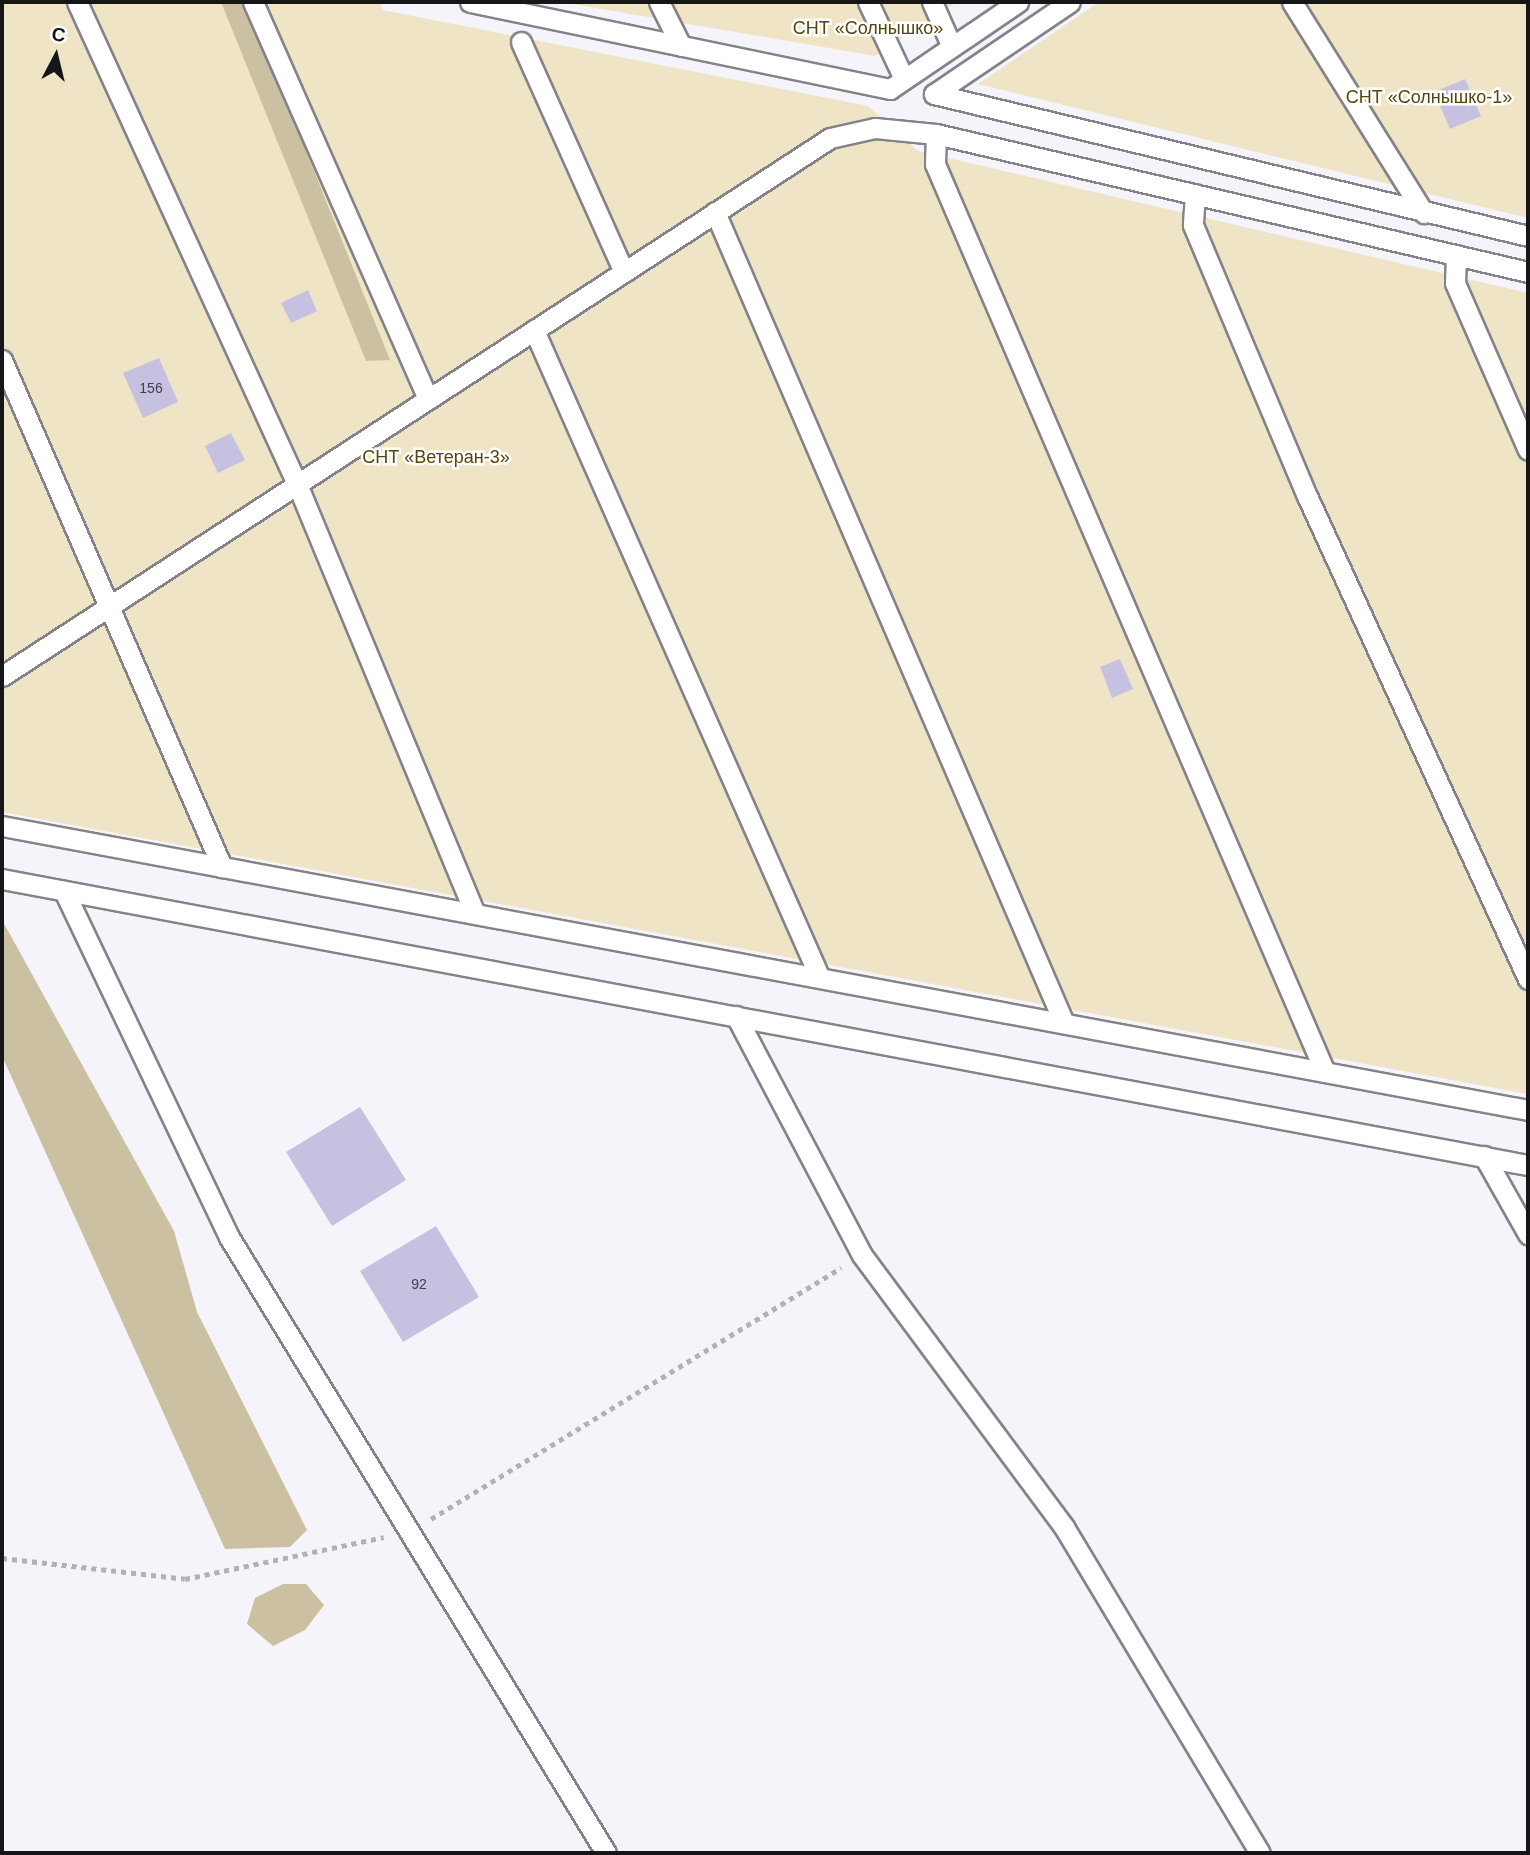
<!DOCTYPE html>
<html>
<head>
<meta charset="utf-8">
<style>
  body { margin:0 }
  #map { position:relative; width:1530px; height:1855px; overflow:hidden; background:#f4f4fa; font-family:Arial,sans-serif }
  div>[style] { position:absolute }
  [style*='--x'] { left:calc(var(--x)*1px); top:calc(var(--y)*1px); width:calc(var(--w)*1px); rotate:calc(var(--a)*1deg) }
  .green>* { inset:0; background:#efe4c5 }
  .forest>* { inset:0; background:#cbc0a1 }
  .building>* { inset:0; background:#c6c1e0 }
  .path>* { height:4.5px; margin-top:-2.25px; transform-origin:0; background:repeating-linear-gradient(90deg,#b1b1b6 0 5px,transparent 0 10px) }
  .roads { filter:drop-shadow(2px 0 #848389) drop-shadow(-2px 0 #848389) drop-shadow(0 2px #848389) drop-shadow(0 -2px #848389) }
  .service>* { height:19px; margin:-9.5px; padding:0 9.5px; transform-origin:9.5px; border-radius:9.5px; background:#fff }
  span { translate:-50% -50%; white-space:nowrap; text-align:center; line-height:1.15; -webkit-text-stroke:5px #fff; paint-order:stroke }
  .number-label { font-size:14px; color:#42414a }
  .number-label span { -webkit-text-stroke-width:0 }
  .park-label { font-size:18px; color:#56450d }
  .frame { position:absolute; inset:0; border:4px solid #161618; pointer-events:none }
  .north { position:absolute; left:21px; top:21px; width:70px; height:70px; -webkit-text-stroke:5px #fff; paint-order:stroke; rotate:7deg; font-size:19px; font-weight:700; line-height:28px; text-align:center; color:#161618 }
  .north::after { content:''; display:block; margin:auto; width:24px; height:32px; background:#161618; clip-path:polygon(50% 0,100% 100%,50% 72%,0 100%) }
</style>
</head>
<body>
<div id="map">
  <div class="green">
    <i style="clip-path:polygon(2px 2px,379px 2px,383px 10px,868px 106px,918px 151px,1528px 293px,1528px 1094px,2px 812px)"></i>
    <i style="clip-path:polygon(561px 2px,957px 2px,875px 56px)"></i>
    <i style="clip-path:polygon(1099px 2px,1528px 2px,1528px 218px,978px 84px)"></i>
  </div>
  <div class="forest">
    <i style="clip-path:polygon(221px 2px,246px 2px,390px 360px,366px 361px)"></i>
    <i style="clip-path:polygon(2px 920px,174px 1231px,197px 1312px,307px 1530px,290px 1547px,225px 1549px,2px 1056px)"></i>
    <i style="clip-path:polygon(283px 1584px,306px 1584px,324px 1605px,305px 1630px,273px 1646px,247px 1624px,255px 1598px)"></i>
  </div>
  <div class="building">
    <i style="clip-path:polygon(1465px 79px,1481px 116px,1450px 129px,1434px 92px)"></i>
    <i style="clip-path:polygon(308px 290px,317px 311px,291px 323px,281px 303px)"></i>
    <i style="clip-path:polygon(159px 358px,178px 402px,143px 418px,123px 373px)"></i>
    <i style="clip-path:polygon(231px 433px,245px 460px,218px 473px,205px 446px)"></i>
    <i style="clip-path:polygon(1120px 659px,1133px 689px,1112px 698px,1100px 667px)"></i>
    <i style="clip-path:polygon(360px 1107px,406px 1180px,332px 1226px,286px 1152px)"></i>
    <i style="clip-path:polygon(436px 1226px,479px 1297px,403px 1342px,360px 1271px)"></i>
  </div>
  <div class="path">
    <i style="--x:431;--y:1519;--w:481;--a:-31.5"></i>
    <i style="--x:2;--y:1558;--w:184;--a:6.5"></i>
    <i style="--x:185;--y:1579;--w:203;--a:-11.9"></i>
  </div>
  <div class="roads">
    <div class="service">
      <i style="--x:77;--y:2;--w:530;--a:65.47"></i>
      <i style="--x:297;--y:484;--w:465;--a:67.5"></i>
      <i style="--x:253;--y:2;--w:434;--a:66.2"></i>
      <i style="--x:470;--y:2;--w:429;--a:11.7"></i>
      <i style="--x:890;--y:89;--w:155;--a:-34.2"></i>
      <i style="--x:659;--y:2;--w:49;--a:63.4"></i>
      <i style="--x:868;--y:2;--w:85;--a:64.9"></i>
      <i style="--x:932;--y:2;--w:49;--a:66"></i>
      <i style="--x:1292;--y:2;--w:249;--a:58"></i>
      <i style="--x:521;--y:42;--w:252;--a:65.9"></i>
      <i style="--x:934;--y:94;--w:611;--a:13.44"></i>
      <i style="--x:934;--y:94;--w:164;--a:-34.1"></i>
      <i style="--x:936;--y:134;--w:30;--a:92"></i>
      <i style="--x:935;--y:164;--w:988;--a:66.76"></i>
      <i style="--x:1195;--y:194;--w:31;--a:94"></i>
      <i style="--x:1193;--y:225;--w:296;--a:67.2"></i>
      <i style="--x:1308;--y:498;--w:529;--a:65.42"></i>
      <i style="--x:715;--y:212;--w:883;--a:66.72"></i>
      <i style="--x:1456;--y:255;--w:28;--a:92"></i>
      <i style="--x:1455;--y:283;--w:182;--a:66.4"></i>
      <i style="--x:534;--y:330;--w:708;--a:66.19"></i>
      <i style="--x:2;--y:360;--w:553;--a:66.54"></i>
      <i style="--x:2;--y:676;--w:987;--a:-33.01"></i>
      <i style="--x:830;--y:138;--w:46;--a:-12.5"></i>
      <i style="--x:875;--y:128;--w:61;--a:5.6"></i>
      <i style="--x:936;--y:134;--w:608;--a:13.12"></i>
      <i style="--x:2;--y:826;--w:1552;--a:10.54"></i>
      <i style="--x:2;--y:879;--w:1553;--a:10.62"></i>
      <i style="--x:64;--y:891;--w:383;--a:64.5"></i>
      <i style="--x:229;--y:1237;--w:722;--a:58.53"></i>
      <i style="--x:736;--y:1016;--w:270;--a:62.2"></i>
      <i style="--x:862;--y:1255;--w:339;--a:53.4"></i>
      <i style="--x:1064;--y:1527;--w:380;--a:59"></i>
      <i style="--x:1484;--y:1156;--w:90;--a:60.6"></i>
    </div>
  </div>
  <div class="number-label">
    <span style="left:151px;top:388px">156</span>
    <span style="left:419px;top:1284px">92</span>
  </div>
  <div class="park-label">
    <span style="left:868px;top:28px">СНТ «Солнышко»</span>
    <span style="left:1429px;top:97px">СНТ «Солнышко-1»</span>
    <span style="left:436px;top:457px">СНТ «Ветеран-3»</span>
  </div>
  <div class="frame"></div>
  <div class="north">С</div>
</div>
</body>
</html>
